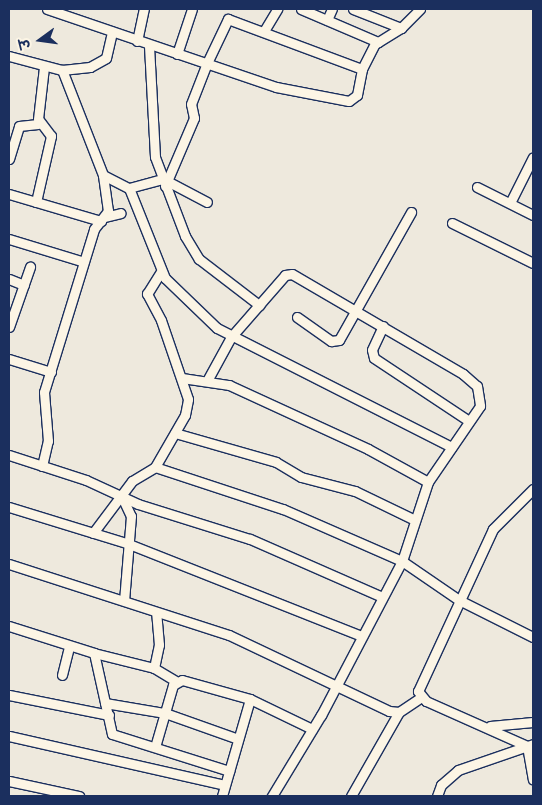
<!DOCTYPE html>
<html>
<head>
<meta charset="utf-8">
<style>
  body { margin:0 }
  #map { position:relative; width:542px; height:805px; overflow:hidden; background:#eee9dd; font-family:Pangolin,"Playpen Sans Deva",sans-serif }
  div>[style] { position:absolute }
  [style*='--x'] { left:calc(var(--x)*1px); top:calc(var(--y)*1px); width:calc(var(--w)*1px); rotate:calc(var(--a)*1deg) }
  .roads { filter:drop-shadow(1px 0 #1b2f5e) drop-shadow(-1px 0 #1b2f5e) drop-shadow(0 1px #1b2f5e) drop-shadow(0 -1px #1b2f5e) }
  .minor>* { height:9px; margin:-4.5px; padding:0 4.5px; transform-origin:4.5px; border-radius:4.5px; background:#fcf5e5 }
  span { translate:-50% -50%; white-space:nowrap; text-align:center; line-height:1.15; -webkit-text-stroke:5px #fcf5e5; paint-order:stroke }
  .frame { position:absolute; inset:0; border:10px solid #1b2f5e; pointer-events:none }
  .north { position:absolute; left:15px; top:15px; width:50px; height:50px; -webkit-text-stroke:4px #fcf5e5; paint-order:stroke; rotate:256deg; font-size:14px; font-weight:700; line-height:20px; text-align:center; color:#1b2f5e }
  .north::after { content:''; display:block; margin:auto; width:18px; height:22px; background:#1b2f5e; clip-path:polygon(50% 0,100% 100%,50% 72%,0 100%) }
</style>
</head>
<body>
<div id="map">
  <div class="roads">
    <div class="minor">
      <i style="--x:47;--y:9;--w:242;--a:18.8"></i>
      <i style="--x:276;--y:87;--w:74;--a:10.9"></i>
      <i style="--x:349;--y:101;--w:10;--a:-37"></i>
      <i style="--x:357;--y:95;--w:26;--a:-79"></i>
      <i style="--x:362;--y:69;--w:28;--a:-63"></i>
      <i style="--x:375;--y:44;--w:31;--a:-32"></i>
      <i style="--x:401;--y:28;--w:27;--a:-45"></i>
      <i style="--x:301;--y:9;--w:84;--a:23.2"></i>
      <i style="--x:353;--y:9;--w:52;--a:21.6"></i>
      <i style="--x:327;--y:20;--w:12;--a:-66"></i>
      <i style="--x:264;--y:31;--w:26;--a:-59"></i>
      <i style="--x:137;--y:41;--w:33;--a:-78"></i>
      <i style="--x:149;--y:46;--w:111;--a:86.9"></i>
      <i style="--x:155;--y:157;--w:85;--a:69.2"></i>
      <i style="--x:185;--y:236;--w:27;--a:59"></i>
      <i style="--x:199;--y:259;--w:76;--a:37.5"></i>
      <i style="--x:177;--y:54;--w:47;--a:-71.6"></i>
      <i style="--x:9;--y:56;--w:55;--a:14.8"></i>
      <i style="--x:62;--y:70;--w:28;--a:-6"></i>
      <i style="--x:90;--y:67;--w:18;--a:-29"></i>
      <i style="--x:106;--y:58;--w:27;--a:-77"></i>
      <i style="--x:9;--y:159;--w:34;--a:-73"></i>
      <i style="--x:19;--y:126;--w:19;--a:-6"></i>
      <i style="--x:103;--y:175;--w:29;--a:27"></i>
      <i style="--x:129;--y:188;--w:97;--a:68.2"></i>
      <i style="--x:165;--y:278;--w:72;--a:43.9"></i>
      <i style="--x:217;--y:328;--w:263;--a:26.9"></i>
      <i style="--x:167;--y:181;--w:45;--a:27.7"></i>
      <i style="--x:165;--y:186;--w:74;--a:-66.9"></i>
      <i style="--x:194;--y:118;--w:14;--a:-102"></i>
      <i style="--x:191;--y:104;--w:44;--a:-68.7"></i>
      <i style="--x:207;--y:63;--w:49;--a:-64.5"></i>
      <i style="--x:228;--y:19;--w:143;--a:20.5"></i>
      <i style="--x:477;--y:187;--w:63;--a:26.6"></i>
      <i style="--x:129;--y:188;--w:35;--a:-15"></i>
      <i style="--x:9;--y:194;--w:96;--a:16.4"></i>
      <i style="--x:36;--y:202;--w:68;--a:-77.2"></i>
      <i style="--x:51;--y:136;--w:21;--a:-127"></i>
      <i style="--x:38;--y:119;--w:52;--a:-83.4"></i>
      <i style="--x:510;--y:203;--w:51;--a:-63.4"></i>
      <i style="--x:105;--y:217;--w:16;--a:-14"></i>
      <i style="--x:452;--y:223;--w:90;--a:26.3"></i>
      <i style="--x:9;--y:239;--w:78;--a:17"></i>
      <i style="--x:9;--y:279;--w:16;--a:22"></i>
      <i style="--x:297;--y:317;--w:42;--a:35.2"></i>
      <i style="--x:331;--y:341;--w:8;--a:-7"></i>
      <i style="--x:339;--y:340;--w:147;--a:-60.6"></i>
      <i style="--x:383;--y:326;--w:26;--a:115"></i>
      <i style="--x:372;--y:350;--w:8;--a:76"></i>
      <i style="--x:374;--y:358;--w:114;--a:33.6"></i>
      <i style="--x:9;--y:327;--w:64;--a:-70.7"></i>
      <i style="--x:9;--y:359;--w:44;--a:17.2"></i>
      <i style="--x:182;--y:378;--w:48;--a:8.5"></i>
      <i style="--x:229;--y:385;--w:153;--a:24.7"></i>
      <i style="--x:368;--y:449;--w:68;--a:28.8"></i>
      <i style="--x:208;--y:379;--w:48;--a:-61.3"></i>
      <i style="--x:231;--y:337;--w:82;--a:-48.9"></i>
      <i style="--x:285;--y:275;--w:7;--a:-8"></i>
      <i style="--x:292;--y:274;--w:198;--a:30.3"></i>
      <i style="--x:463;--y:374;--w:18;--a:41"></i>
      <i style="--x:477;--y:386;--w:20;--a:81"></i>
      <i style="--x:480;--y:406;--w:92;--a:124.4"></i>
      <i style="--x:428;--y:482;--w:83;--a:108.2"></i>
      <i style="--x:402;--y:561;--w:69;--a:34.4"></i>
      <i style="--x:459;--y:600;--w:83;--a:26.6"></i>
      <i style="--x:175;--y:433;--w:105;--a:16"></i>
      <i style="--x:276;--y:462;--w:29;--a:31"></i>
      <i style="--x:301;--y:477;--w:56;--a:14.5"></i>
      <i style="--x:355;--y:491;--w:64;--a:25.8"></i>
      <i style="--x:9;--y:455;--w:81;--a:18"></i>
      <i style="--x:86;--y:480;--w:57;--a:24.8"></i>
      <i style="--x:138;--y:504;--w:117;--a:17.4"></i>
      <i style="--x:250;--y:539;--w:144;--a:23.7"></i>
      <i style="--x:42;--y:466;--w:26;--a:-77"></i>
      <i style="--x:48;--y:441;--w:49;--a:-94.7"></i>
      <i style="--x:44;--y:392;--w:170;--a:-72.9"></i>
      <i style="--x:94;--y:229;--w:23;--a:-52"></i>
      <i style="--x:108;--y:211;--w:36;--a:-98"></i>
      <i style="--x:103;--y:175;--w:113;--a:-111.3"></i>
      <i style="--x:155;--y:467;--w:60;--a:-60"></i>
      <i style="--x:185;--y:415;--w:16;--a:-79"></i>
      <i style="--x:188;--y:399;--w:83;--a:-108.9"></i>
      <i style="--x:161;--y:320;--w:30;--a:-118"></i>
      <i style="--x:147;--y:294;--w:26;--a:-58"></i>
      <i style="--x:533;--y:489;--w:57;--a:135"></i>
      <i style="--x:493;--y:529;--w:179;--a:114.8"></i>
      <i style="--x:418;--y:691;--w:13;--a:51"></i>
      <i style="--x:426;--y:701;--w:111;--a:24"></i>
      <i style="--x:527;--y:746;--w:34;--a:80"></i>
      <i style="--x:122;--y:497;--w:21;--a:65"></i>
      <i style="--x:131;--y:516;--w:85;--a:94.7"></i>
      <i style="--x:9;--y:507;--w:126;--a:17.1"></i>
      <i style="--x:129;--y:544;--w:250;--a:21.6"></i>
      <i style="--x:93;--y:533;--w:65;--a:-53.1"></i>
      <i style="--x:132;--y:481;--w:27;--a:-31"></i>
      <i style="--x:155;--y:467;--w:135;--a:18.2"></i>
      <i style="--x:283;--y:509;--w:130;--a:23.6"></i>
      <i style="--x:402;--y:561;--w:174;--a:117.7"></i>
      <i style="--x:321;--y:715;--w:95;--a:121.2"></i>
      <i style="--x:9;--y:564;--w:231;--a:17.9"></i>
      <i style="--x:229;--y:635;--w:177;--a:25.4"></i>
      <i style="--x:389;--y:711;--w:10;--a:6"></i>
      <i style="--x:399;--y:712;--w:27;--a:-34"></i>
      <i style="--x:9;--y:626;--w:89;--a:17.6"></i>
      <i style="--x:94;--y:653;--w:83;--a:77.5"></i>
      <i style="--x:112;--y:734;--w:123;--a:17.5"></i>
      <i style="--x:94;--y:653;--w:62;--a:14"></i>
      <i style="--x:154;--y:668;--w:26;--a:31"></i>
      <i style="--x:154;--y:668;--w:24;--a:-78"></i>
      <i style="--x:159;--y:645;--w:33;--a:-95"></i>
      <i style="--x:62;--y:675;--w:30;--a:-76"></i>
      <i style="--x:9;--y:695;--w:102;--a:11.3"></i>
      <i style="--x:105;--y:703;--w:61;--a:9.5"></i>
      <i style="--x:165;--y:713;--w:77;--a:19.6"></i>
      <i style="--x:490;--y:726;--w:43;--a:-5.3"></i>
      <i style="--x:9;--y:736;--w:221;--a:12.8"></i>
      <i style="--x:155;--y:747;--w:65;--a:-73.8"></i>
      <i style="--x:173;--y:685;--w:10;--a:-29"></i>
      <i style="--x:182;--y:680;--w:71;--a:15.6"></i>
      <i style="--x:250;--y:699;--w:69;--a:25.8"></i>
      <i style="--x:9;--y:781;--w:72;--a:12.1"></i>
      <i style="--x:222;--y:796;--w:101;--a:-73.9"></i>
      <i style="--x:351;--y:796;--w:97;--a:-60.3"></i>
      <i style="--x:437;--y:796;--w:12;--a:-70"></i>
      <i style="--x:441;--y:785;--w:23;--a:-41"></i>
      <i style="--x:458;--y:770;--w:79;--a:-19.1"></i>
    </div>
  </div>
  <div class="frame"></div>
  <div class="north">उ</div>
</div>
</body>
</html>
